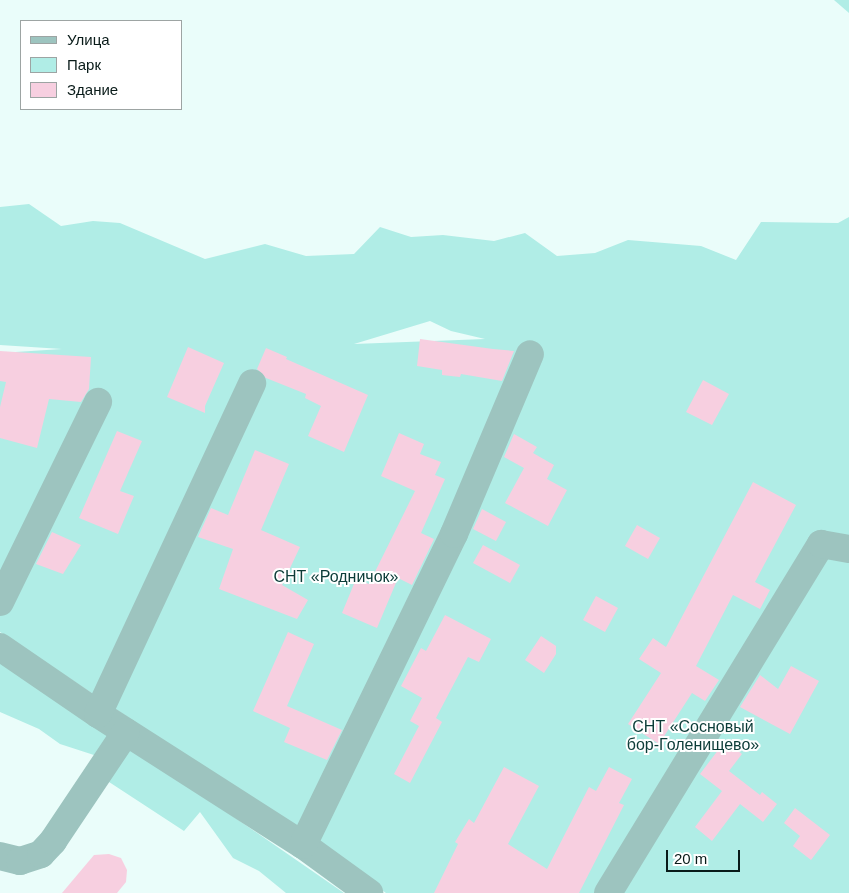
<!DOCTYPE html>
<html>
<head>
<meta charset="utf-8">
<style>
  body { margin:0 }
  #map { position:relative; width:849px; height:893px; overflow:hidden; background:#eafdfa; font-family:Arial,sans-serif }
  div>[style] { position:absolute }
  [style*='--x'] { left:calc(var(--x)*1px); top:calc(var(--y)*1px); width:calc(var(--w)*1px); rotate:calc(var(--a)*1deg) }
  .green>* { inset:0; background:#b0ede6 }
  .building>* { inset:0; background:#f7cfe0 }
  .minor>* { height:28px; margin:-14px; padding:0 14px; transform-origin:14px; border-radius:14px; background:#9dc4bf }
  span { translate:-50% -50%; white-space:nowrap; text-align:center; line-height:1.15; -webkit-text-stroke:4px #fff; paint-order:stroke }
  .park-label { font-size:16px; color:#0c3c38 }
  .legend { position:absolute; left:20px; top:20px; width:162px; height:90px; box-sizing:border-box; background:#fff; border:1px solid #9da4a3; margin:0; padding:6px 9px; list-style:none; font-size:15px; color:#091b19 }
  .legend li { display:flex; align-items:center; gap:10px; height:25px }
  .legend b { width:25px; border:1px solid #9da4a3 }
  .scale { position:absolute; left:666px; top:850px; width:74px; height:22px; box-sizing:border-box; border:2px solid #091b19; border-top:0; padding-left:6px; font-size:15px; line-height:18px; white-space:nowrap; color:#091b19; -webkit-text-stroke:4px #fff; paint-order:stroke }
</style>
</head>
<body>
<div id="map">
  <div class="green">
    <i style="clip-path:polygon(834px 0,849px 0,849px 13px)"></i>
    <i style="clip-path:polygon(evenodd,29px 204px,61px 226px,93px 221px,120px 223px,205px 259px,265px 244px,306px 256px,354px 254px,380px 227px,411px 237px,443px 235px,494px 241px,525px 233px,557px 256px,595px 253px,628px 240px,701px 246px,736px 260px,761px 222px,838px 223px,849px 217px,849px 893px,386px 893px,318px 844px,0 632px,0 353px,62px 349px,0 345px,0 207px,29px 204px,430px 321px,451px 331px,485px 339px,354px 344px,430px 321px)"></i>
    <i style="clip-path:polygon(0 660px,105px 728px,344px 893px,286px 893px,259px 871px,233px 858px,200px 812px,184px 831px,106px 780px,97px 756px,60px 744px,39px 729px,0 712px)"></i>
  </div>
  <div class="building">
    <i style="clip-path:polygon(420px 339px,493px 349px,514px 351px,502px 381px,461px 374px,460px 377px,442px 375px,442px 370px,417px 366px)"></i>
    <i style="clip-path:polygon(188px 347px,224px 363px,205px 406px,205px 413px,167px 397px)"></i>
    <i style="clip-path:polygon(266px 348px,287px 357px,286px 359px,368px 395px,344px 452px,308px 436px,321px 406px,305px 398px,306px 394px,266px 378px,257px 369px)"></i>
    <i style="clip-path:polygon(0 351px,91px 357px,89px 389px,81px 402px,49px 399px,37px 448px,0 438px,0 407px,6px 382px,0 381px)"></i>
    <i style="clip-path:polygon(703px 380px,729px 394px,712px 425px,686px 412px)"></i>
    <i style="clip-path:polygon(117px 431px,142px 441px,120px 491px,134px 496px,118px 534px,79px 518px)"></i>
    <i style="clip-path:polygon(399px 433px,424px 444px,420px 454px,441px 462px,435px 475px,445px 479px,421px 533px,434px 539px,412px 585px,398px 578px,377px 628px,342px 613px,356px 579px,369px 584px,415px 491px,381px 476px)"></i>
    <i style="clip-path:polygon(514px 434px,537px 447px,533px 453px,554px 465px,547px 479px,567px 490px,548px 526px,505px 503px,524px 468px,504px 457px)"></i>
    <i style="clip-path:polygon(255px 450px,289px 464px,261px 530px,300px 547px,282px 585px,308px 600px,297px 619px,219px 589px,233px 549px,198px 537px,211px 508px,228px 515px)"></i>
    <i style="clip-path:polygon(753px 482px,796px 505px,755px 582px,770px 590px,760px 609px,733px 595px,696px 666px,719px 680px,705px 701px,692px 693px,659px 744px,628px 724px,661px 673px,639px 659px,653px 638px,666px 647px)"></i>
    <i style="clip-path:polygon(482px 509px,506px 522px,496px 541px,473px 529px)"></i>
    <i style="clip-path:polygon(637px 525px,660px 538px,648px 559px,625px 546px)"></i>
    <i style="clip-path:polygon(52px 532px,81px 545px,63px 574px,36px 564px)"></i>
    <i style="clip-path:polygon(483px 545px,520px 565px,510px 583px,473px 563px)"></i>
    <i style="clip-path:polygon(596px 596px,618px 608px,605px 632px,583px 620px)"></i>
    <i style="clip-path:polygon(445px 615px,491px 639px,479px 662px,468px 657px,436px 718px,442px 722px,410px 783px,394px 774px,419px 726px,410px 721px,422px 698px,401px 686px,421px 648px,426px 651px)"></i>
    <i style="clip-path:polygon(288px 632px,314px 644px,287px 706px,342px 730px,327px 760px,284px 742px,290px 728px,253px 711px)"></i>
    <i style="clip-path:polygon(541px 636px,556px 646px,556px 654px,544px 673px,525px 660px)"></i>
    <i style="clip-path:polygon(791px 666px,819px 681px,790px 734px,740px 707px,760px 675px,778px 689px)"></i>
    <i style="clip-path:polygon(725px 741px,742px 754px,729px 771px,760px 795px,762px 792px,777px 804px,763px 822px,740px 804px,712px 841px,695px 827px,722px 791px,700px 774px)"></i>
    <i style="clip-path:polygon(504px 767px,539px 786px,508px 844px,547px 869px,589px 787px,596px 791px,609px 767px,632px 779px,619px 803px,624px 805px,579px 893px,434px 893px,458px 844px,455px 842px,469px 819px,474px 823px)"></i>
    <i style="clip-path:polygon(795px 808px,830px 835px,811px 860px,793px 846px,800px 836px,784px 823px)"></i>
    <i style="clip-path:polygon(109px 854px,121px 858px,127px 870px,126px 882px,117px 893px,62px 893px,94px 855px)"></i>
  </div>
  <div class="minor">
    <i style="--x:0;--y:602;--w:223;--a:-63.9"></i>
    <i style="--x:0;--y:647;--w:119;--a:34.4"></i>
    <i style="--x:98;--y:714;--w:243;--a:32.6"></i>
    <i style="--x:303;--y:845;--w:82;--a:36"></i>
    <i style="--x:98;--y:714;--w:365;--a:-65"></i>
    <i style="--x:303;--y:845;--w:346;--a:-64.1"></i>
    <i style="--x:454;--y:534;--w:195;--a:-67.1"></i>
    <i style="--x:0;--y:856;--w:21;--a:14"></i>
    <i style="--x:20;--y:861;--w:22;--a:-18"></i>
    <i style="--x:41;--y:854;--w:18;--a:-47"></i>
    <i style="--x:53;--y:841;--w:131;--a:-56.2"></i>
    <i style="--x:608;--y:893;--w:409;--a:-58.6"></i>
    <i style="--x:821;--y:544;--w:28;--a:10"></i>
  </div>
  <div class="park-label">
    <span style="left:336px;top:577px">СНТ «Родничок»</span>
    <span style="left:693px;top:736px">СНТ «Сосновый<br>бор-Голенищево»</span>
  </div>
  <ul class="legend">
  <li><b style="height:6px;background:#9dc4bf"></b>Улица</li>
  <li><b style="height:14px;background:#b0ede6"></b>Парк</li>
  <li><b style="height:14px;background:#f7cfe0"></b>Здание</li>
  </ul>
  <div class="scale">20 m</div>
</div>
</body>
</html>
